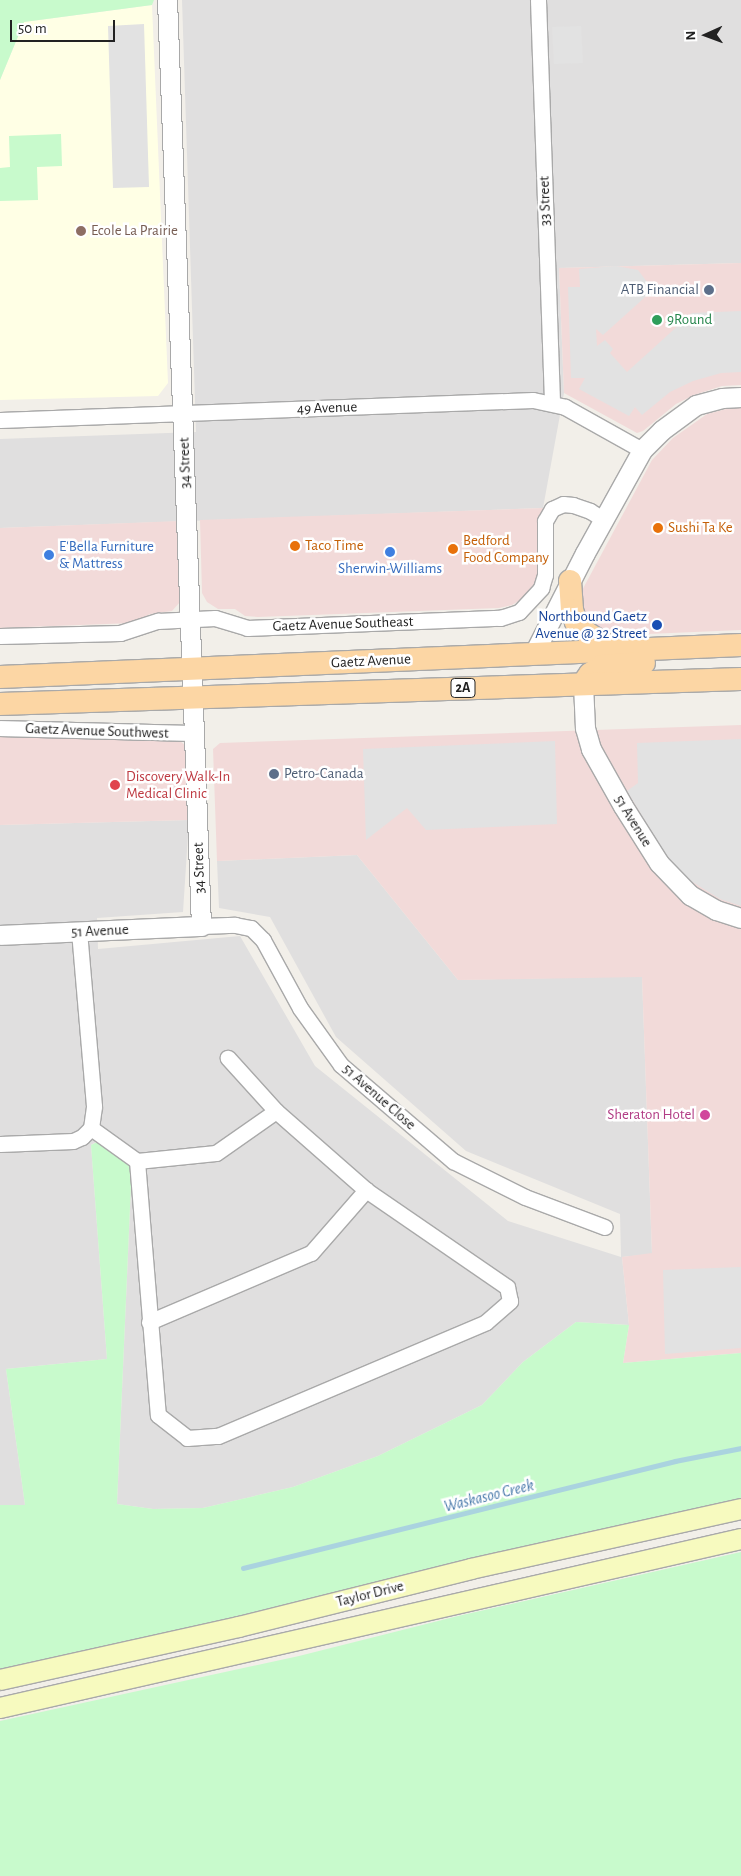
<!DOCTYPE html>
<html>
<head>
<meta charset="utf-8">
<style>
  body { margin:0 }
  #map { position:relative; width:741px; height:1876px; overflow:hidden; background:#f2efe9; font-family:"Alegreya Sans",sans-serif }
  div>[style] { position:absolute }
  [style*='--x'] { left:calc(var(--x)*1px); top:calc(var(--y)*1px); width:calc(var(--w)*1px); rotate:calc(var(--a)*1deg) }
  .residential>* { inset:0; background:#e0dfdf }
  .commercial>* { inset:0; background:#f2dad9 }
  .education>* { inset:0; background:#ffffe5 }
  .park>* { inset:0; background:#c8facc }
  .parking>* { inset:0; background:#e2e2e2 }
  .stream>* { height:4.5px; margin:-2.25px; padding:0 2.25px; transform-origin:2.25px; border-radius:2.25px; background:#aad3df }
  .roads { filter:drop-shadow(1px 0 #a9a9a9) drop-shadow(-1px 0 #a9a9a9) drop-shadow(0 1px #a9a9a9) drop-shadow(0 -1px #a9a9a9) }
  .minor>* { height:15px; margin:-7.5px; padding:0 7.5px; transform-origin:7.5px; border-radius:7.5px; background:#fff }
  .tertiary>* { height:19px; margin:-9.5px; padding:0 9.5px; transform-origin:9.5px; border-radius:9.5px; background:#fff }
  .secondary>* { height:20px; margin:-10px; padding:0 10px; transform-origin:10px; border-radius:10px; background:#f7fabf }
  .primary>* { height:22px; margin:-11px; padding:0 11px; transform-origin:11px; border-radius:11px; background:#fcd6a4 }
  .dots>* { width:14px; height:14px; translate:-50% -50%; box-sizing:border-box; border:2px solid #fff; border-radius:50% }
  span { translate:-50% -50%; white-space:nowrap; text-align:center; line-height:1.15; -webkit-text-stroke:5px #fff; paint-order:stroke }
  .shield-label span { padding:1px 4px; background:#fff; border:1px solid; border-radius:4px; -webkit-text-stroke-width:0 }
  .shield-label { font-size:14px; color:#222; font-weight:700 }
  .street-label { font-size:15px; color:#222 }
  .education-label { font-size:15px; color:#785e54 }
  .left { translate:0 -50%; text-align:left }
  .service-label { font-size:15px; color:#4e5e75 }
  .right { translate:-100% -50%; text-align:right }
  .leisure-label { font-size:15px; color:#27864d }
  .food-label { font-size:15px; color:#c56008 }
  .shop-label { font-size:15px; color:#366cbe }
  .transit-label { font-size:15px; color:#164399 }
  .health-label { font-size:15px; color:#be3a42 }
  .hotel-label { font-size:15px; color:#b23c85 }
  .water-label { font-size:16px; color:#4a7aab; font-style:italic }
  .north { position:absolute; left:681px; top:10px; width:50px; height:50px; -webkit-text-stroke:4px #fff; paint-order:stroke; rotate:268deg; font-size:14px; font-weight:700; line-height:20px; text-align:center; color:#222 }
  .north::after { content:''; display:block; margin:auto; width:18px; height:22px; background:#222; clip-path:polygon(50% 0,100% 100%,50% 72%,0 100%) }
  .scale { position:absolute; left:10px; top:20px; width:105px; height:22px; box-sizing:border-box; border:2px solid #222; border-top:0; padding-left:6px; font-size:15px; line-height:18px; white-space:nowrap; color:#222; -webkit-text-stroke:4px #fff; paint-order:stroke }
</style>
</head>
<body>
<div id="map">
  <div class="residential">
    <i style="clip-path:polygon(182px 0,741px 0,741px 263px,559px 268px,564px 393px,543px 508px,0 528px,0 439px,196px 432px)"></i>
    <i style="clip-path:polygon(189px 820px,183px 912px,97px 918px,98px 949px,240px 936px,315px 1066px,508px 1221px,621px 1257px,620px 1214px,466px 1151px,336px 1037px,270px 917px,219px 908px,217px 861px,357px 855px,458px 980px,642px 976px,652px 1254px,622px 1257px,629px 1325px,576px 1322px,523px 1362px,482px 1405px,378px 1456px,293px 1487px,203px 1508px,153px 1509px,117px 1504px,132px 1163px,96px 1142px,91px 1145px,107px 1359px,6px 1369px,25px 1505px,0 1505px,0 825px)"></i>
  </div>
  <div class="commercial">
    <i style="clip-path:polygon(741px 263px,741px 385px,722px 386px,694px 395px,676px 404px,643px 431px,637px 433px,564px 393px,559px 268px)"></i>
    <i style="clip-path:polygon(741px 405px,741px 630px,601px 636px,588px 623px,579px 596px,652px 460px,673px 438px,707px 414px)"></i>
    <i style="clip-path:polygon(543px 508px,545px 557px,541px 575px,527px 596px,512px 605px,499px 608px,258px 617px,245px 616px,235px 609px,218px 609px,207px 602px,202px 593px,200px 520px)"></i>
    <i style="clip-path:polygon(180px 521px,180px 602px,172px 611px,150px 614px,133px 623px,0 628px,0 528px)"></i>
    <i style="clip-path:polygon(741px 725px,741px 1353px,623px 1363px,629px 1325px,622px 1257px,652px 1253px,642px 977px,458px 980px,357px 855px,217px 861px,213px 749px,220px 743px)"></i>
    <i style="clip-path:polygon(0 733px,180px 741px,186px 746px,189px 820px,0 825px)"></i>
  </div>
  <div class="education">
    <i style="clip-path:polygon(152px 5px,168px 383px,158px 396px,0 400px,0 80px,24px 22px)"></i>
  </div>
  <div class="park">
    <i style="clip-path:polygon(0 0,154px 0,152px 5px,24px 22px,0 80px)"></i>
    <i style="clip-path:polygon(61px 134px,62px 166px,37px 167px,38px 200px,0 201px,0 168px,10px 167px,9px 136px)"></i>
    <i style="clip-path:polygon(97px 1142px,132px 1162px,117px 1504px,153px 1509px,203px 1508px,293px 1487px,378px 1456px,482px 1405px,523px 1362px,576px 1322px,629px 1325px,623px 1363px,741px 1353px,741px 1502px,0 1672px,0 1505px,25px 1505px,6px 1369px,107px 1359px,91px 1145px)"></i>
    <i style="clip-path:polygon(741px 1552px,741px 1876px,0 1876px,0 1721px,299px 1656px,458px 1616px)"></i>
  </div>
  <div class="parking">
    <i style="clip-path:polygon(144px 24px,149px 187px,113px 188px,108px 26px)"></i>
    <i style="clip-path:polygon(581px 26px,583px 63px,554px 64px,552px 27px)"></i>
    <i style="clip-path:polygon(616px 266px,638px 270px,653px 290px,603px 335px,596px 329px,597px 346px,605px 340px,613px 349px,610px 353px,627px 372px,692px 313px,741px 311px,741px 372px,721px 373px,693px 381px,670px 392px,642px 415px,635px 407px,629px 416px,579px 389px,585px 378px,571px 378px,568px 287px,580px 287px,579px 269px)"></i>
    <i style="clip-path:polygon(741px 739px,741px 906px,720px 899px,686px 878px,669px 860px,627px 791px,638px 783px,637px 743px)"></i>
    <i style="clip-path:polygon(555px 741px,557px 824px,426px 830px,407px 808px,366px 840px,363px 749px)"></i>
    <i style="clip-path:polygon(741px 1267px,741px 1348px,665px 1354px,663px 1270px)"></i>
  </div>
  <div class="stream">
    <i style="--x:243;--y:1568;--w:445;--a:-13.9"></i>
    <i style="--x:675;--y:1461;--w:67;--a:-11.1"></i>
  </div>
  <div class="roads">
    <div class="minor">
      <i style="--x:538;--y:0;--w:403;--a:88"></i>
      <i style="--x:0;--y:420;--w:533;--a:-2.15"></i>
      <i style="--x:533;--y:400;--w:33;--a:12"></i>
      <i style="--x:565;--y:407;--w:88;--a:29.2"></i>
      <i style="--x:0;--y:636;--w:120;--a:-1.4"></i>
      <i style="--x:120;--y:633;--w:40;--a:-18"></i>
      <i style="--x:158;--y:621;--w:57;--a:-3"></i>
      <i style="--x:215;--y:618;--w:34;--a:17"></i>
      <i style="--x:247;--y:628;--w:253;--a:-2.3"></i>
      <i style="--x:500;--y:618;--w:20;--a:-18"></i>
      <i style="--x:519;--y:612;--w:33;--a:-47"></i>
      <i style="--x:541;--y:588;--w:14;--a:-73"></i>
      <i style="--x:545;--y:575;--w:54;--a:-90"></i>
      <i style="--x:545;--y:521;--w:14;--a:-60"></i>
      <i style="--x:552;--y:509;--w:12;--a:-24"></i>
      <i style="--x:563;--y:504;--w:10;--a:6"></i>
      <i style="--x:573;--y:505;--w:18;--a:19"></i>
      <i style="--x:590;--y:511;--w:15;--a:32"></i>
      <i style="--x:0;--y:728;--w:194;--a:1.5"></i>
      <i style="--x:201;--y:926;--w:34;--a:-2"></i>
      <i style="--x:235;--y:925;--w:16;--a:11"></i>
      <i style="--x:251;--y:928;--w:17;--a:45"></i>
      <i style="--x:263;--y:940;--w:77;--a:61.4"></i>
      <i style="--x:300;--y:1008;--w:70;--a:54.3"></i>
      <i style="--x:341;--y:1065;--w:148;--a:40.6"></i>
      <i style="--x:453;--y:1161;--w:80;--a:26.6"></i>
      <i style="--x:525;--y:1197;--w:85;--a:20.6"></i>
      <i style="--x:91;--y:1128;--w:57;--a:35.7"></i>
      <i style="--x:137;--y:1161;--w:79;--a:-5.8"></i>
      <i style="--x:216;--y:1153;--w:73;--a:-35"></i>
      <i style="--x:0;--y:1144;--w:73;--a:-2.4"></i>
      <i style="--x:73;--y:1141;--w:10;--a:-24"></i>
      <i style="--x:82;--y:1137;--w:13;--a:-45"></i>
      <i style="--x:91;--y:1128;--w:22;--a:-82"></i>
      <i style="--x:94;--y:1106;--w:175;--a:-94.9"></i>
      <i style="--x:137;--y:1161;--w:255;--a:85.3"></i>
      <i style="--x:158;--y:1415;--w:37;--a:38"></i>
      <i style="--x:187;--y:1438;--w:31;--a:-4"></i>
      <i style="--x:218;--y:1436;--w:291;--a:-23"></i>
      <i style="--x:486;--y:1322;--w:32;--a:-41"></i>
      <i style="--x:510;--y:1301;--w:14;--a:-102"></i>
      <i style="--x:507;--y:1287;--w:171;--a:-145.5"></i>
      <i style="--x:366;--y:1190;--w:120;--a:-138.7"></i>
      <i style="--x:276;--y:1111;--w:72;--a:-132.2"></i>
      <i style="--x:149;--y:1322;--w:176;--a:-23.1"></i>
      <i style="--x:311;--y:1253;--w:84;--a:-48.9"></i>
    </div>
    <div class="tertiary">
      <i style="--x:534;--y:653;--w:112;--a:-63"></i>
      <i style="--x:585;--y:553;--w:118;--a:-61"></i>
      <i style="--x:642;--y:450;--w:28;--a:-45"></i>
      <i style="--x:662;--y:430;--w:42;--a:-36.3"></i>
      <i style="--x:696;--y:405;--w:27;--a:-15"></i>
      <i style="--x:722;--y:398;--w:19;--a:-3"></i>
      <i style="--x:583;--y:684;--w:44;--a:87.4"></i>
      <i style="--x:585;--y:728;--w:22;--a:74"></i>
      <i style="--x:591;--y:749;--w:65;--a:60.7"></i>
      <i style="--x:623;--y:806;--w:67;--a:57.7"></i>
      <i style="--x:659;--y:863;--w:45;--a:45.9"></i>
      <i style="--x:690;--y:895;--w:30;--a:30"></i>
      <i style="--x:716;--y:910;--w:26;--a:18"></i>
      <i style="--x:0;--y:935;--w:201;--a:-2.6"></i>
      <i style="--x:201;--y:926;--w:927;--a:-92.1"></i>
    </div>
    <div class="secondary">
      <i style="--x:0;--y:1680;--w:245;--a:-12.5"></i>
      <i style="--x:239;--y:1627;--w:239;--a:-14"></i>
      <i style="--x:471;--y:1569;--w:277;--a:-12.5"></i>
      <i style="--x:0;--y:1708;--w:760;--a:-12.85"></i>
    </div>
    <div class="primary">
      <i style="--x:570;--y:581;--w:29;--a:86"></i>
      <i style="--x:572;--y:610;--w:13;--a:72"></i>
      <i style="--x:576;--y:622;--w:16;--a:45"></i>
      <i style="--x:587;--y:633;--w:31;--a:32"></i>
      <i style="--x:0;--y:677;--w:742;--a:-2.47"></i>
      <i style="--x:583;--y:684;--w:12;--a:-55"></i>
      <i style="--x:590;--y:674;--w:14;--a:-34"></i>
      <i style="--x:602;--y:666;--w:42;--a:-4.1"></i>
      <i style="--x:0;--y:704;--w:741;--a:-1.93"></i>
    </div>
  </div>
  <div class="dots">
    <i style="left:81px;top:231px;background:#8d6e63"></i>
    <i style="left:709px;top:290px;background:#5c6f8a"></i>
    <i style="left:657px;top:320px;background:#2e9e5b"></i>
    <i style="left:658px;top:528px;background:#e8710a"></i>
    <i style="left:295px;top:546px;background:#e8710a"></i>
    <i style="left:453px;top:549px;background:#e8710a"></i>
    <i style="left:390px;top:552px;background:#3f7fe0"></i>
    <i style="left:49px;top:555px;background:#3f7fe0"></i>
    <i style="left:657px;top:625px;background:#1a4fb4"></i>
    <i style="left:274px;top:774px;background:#5c6f8a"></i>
    <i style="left:115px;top:785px;background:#e0444e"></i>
    <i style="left:705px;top:1115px;background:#d1479c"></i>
  </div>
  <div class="shield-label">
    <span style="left:463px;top:688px">2A</span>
  </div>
  <div class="street-label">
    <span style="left:545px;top:201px;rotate:-92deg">33 Street</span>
    <span style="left:327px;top:408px;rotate:-2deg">49 Avenue</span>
    <span style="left:185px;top:463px;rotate:-92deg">34 Street</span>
    <span style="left:343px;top:624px;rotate:-2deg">Gaetz Avenue Southeast</span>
    <span style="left:371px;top:661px;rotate:-3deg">Gaetz Avenue</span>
    <span style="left:97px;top:731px;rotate:2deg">Gaetz Avenue Southwest</span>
    <span style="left:633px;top:821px;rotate:58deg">51 Avenue</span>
    <span style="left:199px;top:868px;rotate:-92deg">34 Street</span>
    <span style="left:100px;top:931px;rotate:-3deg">51 Avenue</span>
    <span style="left:379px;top:1097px;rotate:41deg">51 Avenue Close</span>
    <span style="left:370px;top:1594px;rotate:-14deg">Taylor Drive</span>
  </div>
  <div class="education-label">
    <span class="left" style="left:91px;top:231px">Ecole La Prairie</span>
  </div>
  <div class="service-label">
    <span class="right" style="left:699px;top:290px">ATB Financial</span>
    <span class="left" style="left:284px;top:774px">Petro-Canada</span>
  </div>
  <div class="leisure-label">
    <span class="left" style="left:667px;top:320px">9Round</span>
  </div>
  <div class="food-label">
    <span class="left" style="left:668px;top:528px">Sushi Ta Ke</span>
    <span class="left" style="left:463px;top:549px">Bedford<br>Food Company</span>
    <span class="left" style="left:305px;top:546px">Taco Time</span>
  </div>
  <div class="shop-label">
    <span class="left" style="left:59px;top:555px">E'Bella Furniture<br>&amp; Mattress</span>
    <span style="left:390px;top:569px">Sherwin-Williams</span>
  </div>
  <div class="transit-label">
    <span class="right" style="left:647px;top:625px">Northbound Gaetz<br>Avenue @ 32 Street</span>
  </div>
  <div class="health-label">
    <span class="left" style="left:126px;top:785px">Discovery Walk-In<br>Medical Clinic</span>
  </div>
  <div class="hotel-label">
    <span class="right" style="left:695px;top:1115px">Sheraton Hotel</span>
  </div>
  <div class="water-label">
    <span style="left:489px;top:1496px;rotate:-14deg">Waskasoo Creek</span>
  </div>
  <div class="north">N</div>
  <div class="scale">50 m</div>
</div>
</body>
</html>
